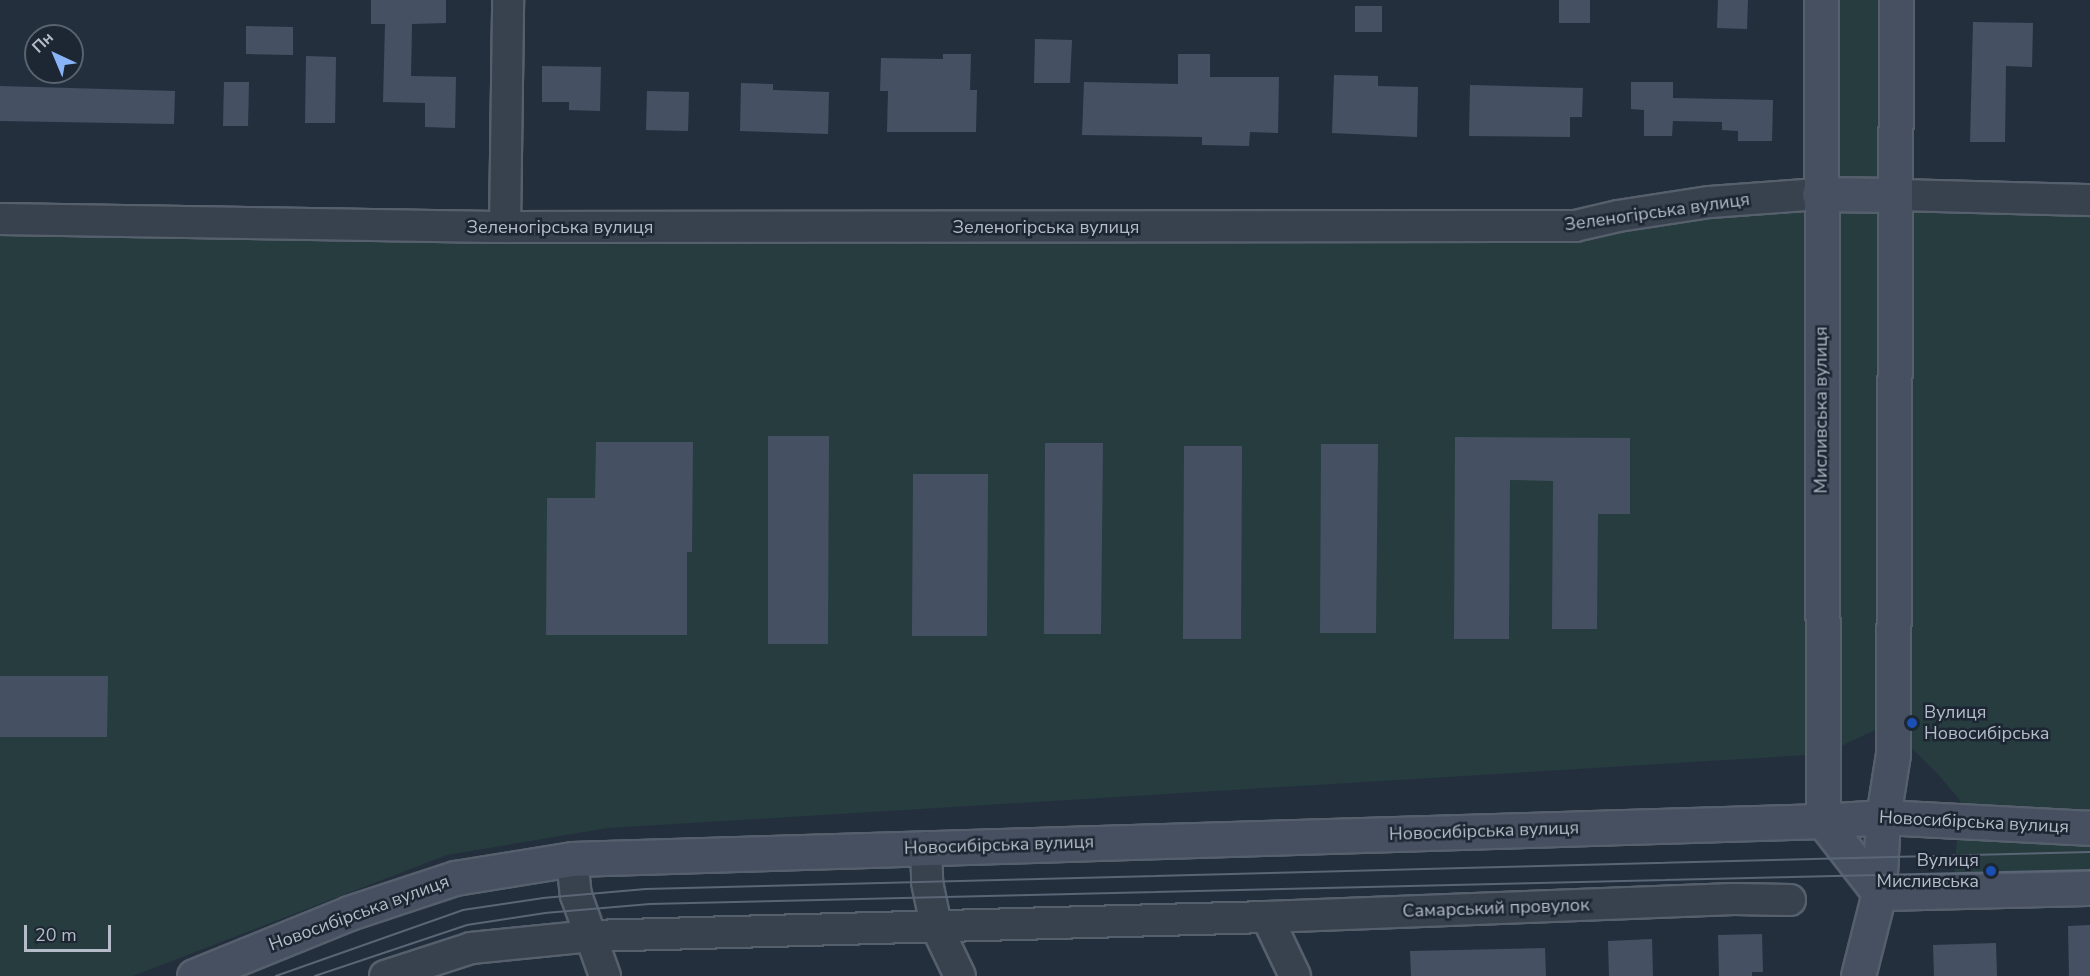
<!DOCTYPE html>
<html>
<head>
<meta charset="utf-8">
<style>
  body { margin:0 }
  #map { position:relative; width:2090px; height:976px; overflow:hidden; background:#242f3e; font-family:"Nunito Sans",sans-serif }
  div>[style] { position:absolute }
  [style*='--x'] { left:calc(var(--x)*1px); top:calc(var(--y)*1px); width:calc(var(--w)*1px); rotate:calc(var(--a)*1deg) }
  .green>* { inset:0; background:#263c3f }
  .building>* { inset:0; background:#455162 }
  .roads { filter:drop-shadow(2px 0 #565f6c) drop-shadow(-2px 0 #565f6c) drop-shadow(0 2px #565f6c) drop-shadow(0 -2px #565f6c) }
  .street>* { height:30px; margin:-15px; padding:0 15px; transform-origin:15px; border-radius:15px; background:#38414e }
  .secondary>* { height:33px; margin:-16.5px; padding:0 16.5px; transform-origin:16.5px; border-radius:16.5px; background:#465061 }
  .tram>* { height:1.5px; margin:-0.75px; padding:0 0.75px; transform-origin:0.75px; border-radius:0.75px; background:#5a6575 }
  .dots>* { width:16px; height:16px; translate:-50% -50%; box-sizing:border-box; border:3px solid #1d2633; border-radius:50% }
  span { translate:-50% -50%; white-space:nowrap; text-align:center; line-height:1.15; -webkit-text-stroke:5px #1d2633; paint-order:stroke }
  .street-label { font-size:18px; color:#b4bcc9 }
  .poi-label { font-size:18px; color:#b4bcc9 }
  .left { translate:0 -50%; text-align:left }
  .right { translate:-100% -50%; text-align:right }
  .north { position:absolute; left:24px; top:24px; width:60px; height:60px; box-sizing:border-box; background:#1d2633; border:2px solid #59626f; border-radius:50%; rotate:316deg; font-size:16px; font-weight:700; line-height:24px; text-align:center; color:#b4bcc9 }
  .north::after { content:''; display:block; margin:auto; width:21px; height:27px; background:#8ab4f8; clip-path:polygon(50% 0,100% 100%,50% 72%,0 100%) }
  .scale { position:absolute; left:24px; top:925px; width:87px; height:27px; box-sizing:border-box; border:3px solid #b4bcc9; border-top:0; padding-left:8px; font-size:18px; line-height:21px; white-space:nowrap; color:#b4bcc9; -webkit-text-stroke:4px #1d2633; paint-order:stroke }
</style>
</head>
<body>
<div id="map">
  <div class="green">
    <i style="clip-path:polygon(1821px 0,1896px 0,1895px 195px,2090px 200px,2090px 892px,1952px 902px,1960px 800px,1936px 772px,1909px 746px,1892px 722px,1824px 754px,608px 828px,447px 855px,133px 976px,0 976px,0 219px,1575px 226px,1819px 194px)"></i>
  </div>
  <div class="building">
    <i style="clip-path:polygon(371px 0,446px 0,446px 23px,412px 24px,411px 76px,456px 77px,455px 128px,425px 127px,425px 103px,383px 102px,385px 24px,371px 24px)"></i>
    <i style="clip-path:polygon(1559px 0,1590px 0,1590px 23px,1559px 23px)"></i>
    <i style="clip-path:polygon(1718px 0,1748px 0,1747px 29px,1717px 28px)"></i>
    <i style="clip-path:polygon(1355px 6px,1382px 6px,1382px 32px,1355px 32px)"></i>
    <i style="clip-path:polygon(1973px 22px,2033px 23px,2032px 67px,2006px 66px,2005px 142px,1970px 142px)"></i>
    <i style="clip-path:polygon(246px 26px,293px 27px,293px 55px,246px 54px)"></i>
    <i style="clip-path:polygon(1035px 39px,1072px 40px,1070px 83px,1034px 83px)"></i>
    <i style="clip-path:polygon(943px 54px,971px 54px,970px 90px,977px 90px,976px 132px,887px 132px,888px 91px,880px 91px,881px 58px,943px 59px)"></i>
    <i style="clip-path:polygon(1178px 54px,1210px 54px,1210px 77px,1279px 77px,1278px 133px,1250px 132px,1249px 146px,1202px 145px,1202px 137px,1082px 135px,1084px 82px,1178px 84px)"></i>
    <i style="clip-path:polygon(306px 56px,336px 57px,335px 123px,305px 123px)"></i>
    <i style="clip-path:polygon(542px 66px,601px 67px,600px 111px,569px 110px,569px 102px,542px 102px)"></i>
    <i style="clip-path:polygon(1334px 75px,1378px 76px,1378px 86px,1418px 87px,1417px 137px,1332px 133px)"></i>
    <i style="clip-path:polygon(224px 82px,249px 82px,248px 126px,223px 126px)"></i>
    <i style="clip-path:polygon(1631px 82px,1673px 82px,1673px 98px,1773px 100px,1772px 141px,1738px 141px,1738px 131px,1722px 130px,1722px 122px,1673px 121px,1672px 136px,1644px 136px,1644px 110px,1631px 109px)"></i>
    <i style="clip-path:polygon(741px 83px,773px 84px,773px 90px,829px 92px,828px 134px,740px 131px)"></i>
    <i style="clip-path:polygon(1470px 85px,1583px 88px,1582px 117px,1570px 117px,1570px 137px,1469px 136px)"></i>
    <i style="clip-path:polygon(0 86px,175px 91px,174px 124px,0 121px)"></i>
    <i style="clip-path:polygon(647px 91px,689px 92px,688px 131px,646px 130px)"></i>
    <i style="clip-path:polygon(768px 436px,829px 436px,828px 644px,768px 644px)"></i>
    <i style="clip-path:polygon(1455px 437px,1630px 438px,1630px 514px,1598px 514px,1597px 629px,1552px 629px,1553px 481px,1510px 480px,1509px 639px,1454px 639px)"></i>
    <i style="clip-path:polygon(596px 442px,693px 442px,692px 552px,687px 552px,687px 635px,546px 635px,547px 498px,595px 498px)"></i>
    <i style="clip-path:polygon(1045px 443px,1103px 443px,1101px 634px,1044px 634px)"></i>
    <i style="clip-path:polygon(1321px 444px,1378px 444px,1376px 633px,1320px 633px)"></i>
    <i style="clip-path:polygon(1184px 446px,1242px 446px,1241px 639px,1183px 639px)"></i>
    <i style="clip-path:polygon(913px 474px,988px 474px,987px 636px,912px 636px)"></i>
    <i style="clip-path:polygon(0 676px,108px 676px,107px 737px,0 737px)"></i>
    <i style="clip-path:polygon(2090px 925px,2090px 976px,2069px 976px,2068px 926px)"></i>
    <i style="clip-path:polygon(1762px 934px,1763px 972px,1752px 972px,1752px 976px,1719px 976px,1718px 935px)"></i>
    <i style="clip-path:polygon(1652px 939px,1653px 976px,1609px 976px,1608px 941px)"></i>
    <i style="clip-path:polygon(1996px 943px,1997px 976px,1934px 976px,1933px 945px)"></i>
    <i style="clip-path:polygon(1545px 948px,1546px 976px,1411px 976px,1410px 951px)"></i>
  </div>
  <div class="roads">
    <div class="street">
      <i style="--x:1895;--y:195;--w:195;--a:1.5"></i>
      <i style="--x:0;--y:219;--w:505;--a:0.91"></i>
      <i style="--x:505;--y:227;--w:1070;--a:-0.05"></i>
      <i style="--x:1575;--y:226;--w:44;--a:-13.1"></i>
      <i style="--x:1618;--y:216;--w:93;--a:-8.7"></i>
      <i style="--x:1710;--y:202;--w:109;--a:-4.2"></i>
      <i style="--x:505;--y:227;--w:227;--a:-89.2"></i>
      <i style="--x:926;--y:847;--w:35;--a:88"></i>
      <i style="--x:927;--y:882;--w:45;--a:78.4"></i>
      <i style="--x:936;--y:926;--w:55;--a:64.4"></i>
      <i style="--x:572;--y:859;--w:36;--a:84"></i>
      <i style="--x:576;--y:895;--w:86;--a:70.3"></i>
      <i style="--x:385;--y:976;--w:90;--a:-18"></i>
      <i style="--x:471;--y:948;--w:121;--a:-5.7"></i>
      <i style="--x:591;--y:936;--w:676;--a:-1.61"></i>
      <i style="--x:1295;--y:976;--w:65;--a:-115.4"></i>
      <i style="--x:1267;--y:917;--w:467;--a:-2.2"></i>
      <i style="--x:1734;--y:899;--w:56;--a:1"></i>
    </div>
    <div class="secondary">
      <i style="--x:1821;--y:0;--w:821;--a:89.86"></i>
      <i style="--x:1819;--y:194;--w:76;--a:0.8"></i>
      <i style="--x:1823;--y:821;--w:91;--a:52.1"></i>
      <i style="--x:1879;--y:893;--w:211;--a:-1.4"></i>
      <i style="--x:194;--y:976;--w:167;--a:-22.1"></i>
      <i style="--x:349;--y:913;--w:112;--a:-18.3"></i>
      <i style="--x:455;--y:878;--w:119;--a:-9.2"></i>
      <i style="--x:572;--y:859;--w:1252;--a:-1.74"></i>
      <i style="--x:1823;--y:821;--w:60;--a:-3.8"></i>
      <i style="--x:1883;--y:817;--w:207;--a:3"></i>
      <i style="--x:1858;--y:976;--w:86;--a:-75.8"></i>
      <i style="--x:1879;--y:893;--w:76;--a:-87"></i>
      <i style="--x:1883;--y:817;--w:64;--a:-81"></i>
      <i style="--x:1893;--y:754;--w:754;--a:-89.77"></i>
    </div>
  </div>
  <div class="tram">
    <i style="--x:276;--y:976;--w:198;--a:-19.4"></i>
    <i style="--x:463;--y:910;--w:81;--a:-8.5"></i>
    <i style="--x:543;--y:898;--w:103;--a:-5"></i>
    <i style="--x:646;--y:889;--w:1444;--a:-1.47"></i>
    <i style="--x:315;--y:976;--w:160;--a:-18.5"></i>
    <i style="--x:467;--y:925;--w:79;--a:-8.7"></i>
    <i style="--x:545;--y:913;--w:105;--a:-4.9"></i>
    <i style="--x:650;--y:904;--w:1440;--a:-1.35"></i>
  </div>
  <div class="dots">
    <i style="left:1912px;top:723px;background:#1a4fb4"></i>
    <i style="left:1991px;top:871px;background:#1a4fb4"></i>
  </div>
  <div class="street-label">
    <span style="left:1657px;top:212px;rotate:-8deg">Зеленогірська вулиця</span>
    <span style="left:560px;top:227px">Зеленогірська вулиця</span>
    <span style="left:1046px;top:227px">Зеленогірська вулиця</span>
    <span style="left:1821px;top:410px;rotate:-90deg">Мисливська вулиця</span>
    <span style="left:1974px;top:822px;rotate:3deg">Новосибірська вулиця</span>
    <span style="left:1484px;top:831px;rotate:-2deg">Новосибірська вулиця</span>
    <span style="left:999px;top:845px;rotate:-2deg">Новосибірська вулиця</span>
    <span style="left:1496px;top:908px;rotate:-2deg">Самарський провулок</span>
    <span style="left:359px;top:913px;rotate:-20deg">Новосибірська вулиця</span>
  </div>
  <div class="poi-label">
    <span class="left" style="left:1924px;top:723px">Вулиця<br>Новосибірська</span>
    <span class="right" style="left:1979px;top:871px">Вулиця<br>Мисливська</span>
  </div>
  <div class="north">Пн</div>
  <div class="scale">20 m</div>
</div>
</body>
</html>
